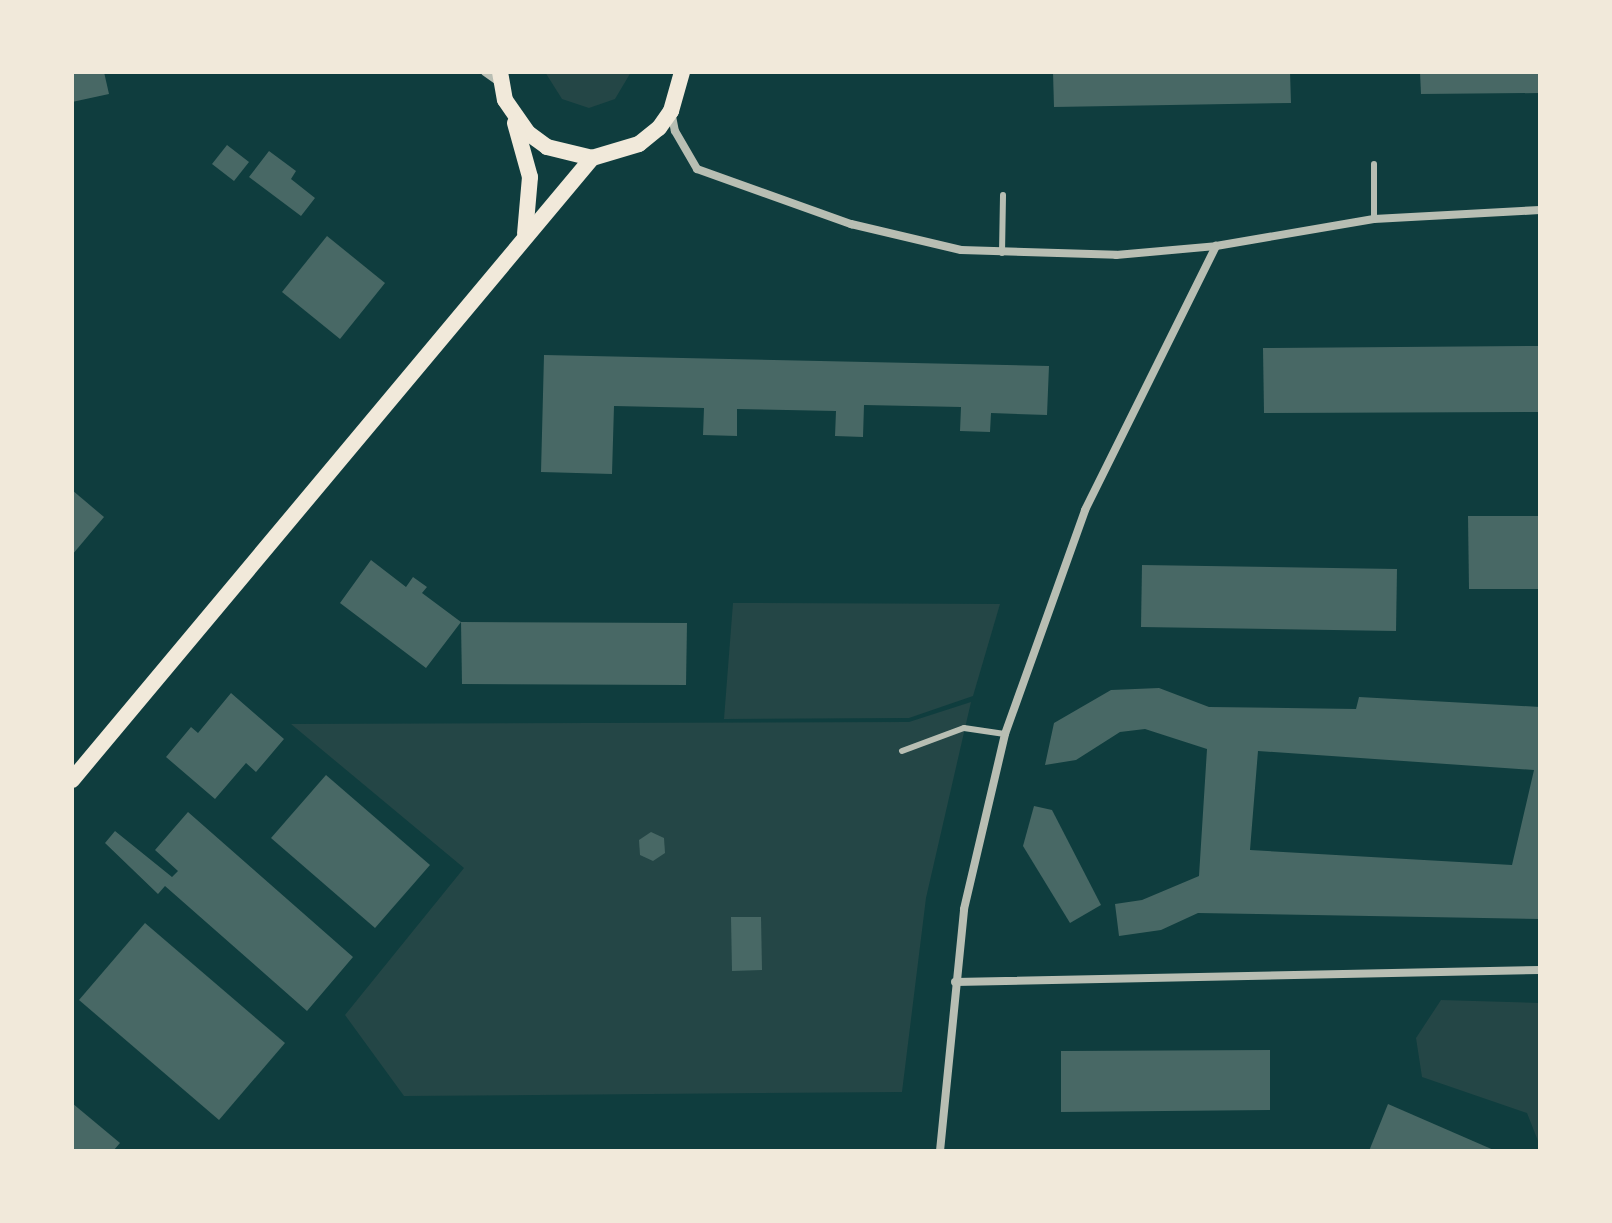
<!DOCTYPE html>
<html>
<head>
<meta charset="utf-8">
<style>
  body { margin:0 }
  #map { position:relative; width:1612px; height:1223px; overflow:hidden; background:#0f3d3e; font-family:"Source Sans 3",sans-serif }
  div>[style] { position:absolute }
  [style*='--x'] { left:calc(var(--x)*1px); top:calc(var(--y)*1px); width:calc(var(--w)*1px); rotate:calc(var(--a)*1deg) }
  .green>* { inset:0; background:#244646 }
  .building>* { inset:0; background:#486865 }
  .service>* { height:6px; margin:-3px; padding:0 3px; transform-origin:3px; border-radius:3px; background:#b8beb3 }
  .minor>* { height:8px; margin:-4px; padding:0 4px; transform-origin:4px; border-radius:4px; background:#b8beb3 }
  .secondary>* { height:16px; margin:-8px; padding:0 8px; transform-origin:8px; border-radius:8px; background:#f1e9da }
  span { translate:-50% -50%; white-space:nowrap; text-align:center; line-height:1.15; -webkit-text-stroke:7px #f1e9da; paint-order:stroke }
  .frame { position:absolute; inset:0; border:74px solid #f1e9da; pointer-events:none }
</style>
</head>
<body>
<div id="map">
  <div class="green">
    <i style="clip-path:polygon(545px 72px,631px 72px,615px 99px,589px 108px,562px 99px)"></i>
    <i style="clip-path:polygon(733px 603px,1000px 604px,973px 696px,909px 718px,724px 719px)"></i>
    <i style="clip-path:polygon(971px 702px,926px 898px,902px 1092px,404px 1096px,345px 1015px,464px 868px,291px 724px,909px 722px)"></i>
    <i style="clip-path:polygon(1441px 1000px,1540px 1003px,1540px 1146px,1527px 1113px,1422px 1077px,1416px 1038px)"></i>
    <i style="clip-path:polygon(983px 1149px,1202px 1151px,983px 1151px)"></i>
  </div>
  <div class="building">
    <i style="clip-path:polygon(72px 72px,104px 72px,109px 94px,72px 102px)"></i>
    <i style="clip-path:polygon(1053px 72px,1290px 72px,1291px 103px,1054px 107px)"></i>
    <i style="clip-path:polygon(1420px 72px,1540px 72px,1540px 93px,1421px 94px)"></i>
    <i style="clip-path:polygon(227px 145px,249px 162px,234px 181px,212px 164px)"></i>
    <i style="clip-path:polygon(269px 151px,296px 171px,291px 179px,315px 198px,301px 216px,249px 177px)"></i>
    <i style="clip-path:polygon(327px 236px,385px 283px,340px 339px,282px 292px)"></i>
    <i style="clip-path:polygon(1540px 346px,1540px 412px,1264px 413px,1263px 348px)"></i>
    <i style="clip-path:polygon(544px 355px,1049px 366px,1047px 415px,991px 413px,990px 432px,960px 431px,961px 407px,864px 405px,863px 437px,835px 436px,836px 411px,737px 409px,737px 436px,703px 435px,704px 408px,614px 406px,612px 474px,541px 472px)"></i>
    <i style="clip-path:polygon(72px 490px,104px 517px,72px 555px)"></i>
    <i style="clip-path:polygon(1468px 516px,1540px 516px,1540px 589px,1469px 589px)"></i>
    <i style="clip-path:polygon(371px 560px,406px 587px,413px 577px,427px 587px,422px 593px,461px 622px,426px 668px,340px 603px)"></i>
    <i style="clip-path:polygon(1142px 565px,1397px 569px,1396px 631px,1141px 627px)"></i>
    <i style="clip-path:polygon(461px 622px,687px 623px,686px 685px,462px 684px)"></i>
    <i style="clip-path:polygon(evenodd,1159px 688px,1209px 707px,1356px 709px,1359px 697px,1540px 707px,1540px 919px,1198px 913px,1161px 930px,1119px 936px,1115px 904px,1142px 900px,1199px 876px,1207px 749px,1145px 729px,1120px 732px,1076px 760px,1045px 765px,1054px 723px,1111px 690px,1159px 688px,1258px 751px,1534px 770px,1512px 865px,1250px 850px,1258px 751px)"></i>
    <i style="clip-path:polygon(231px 693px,284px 739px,256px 772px,246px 763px,215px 799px,166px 757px,191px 727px,198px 733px)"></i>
    <i style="clip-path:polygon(326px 775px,430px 865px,375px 928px,271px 838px)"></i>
    <i style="clip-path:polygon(1034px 806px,1052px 810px,1101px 905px,1070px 923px,1023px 846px)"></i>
    <i style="clip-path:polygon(188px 812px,353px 957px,307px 1011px,165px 886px,158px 894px,105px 843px,115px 831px,172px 877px,178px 871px,155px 850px)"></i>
    <i style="clip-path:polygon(651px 832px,664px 838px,665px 853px,653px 861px,640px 855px,639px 840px)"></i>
    <i style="clip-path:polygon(731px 917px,761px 917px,762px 970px,732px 971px)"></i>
    <i style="clip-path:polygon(145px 923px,285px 1043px,219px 1120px,79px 1000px)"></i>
    <i style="clip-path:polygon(1270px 1050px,1270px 1110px,1061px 1112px,1061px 1051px)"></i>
    <i style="clip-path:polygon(72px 1103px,120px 1143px,113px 1151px,72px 1151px)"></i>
    <i style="clip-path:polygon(1388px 1104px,1496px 1151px,1369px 1151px)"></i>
  </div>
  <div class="service">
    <i style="--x:1374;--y:219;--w:55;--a:-90"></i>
    <i style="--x:1002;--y:253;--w:58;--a:-89"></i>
    <i style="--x:902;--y:751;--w:66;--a:-20.4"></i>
    <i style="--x:964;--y:728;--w:41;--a:8.3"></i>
  </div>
  <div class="minor">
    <i style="--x:485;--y:72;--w:19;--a:35"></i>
    <i style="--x:671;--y:111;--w:20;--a:79"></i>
    <i style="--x:675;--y:131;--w:44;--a:59.9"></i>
    <i style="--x:697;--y:169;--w:164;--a:19.7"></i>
    <i style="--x:851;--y:224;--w:113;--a:13.3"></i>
    <i style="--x:961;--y:250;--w:155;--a:1.8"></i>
    <i style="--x:1116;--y:255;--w:100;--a:-5.1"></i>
    <i style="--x:1216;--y:246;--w:160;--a:-9.7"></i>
    <i style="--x:1374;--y:219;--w:166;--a:-3.1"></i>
    <i style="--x:955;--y:982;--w:585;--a:-1.18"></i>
    <i style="--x:940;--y:1151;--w:243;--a:-84.3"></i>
    <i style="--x:964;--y:909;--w:180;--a:-76.8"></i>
    <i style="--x:1005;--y:734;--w:238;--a:-70.3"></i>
    <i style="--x:1085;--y:510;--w:295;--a:-63.6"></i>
  </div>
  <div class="secondary">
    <i style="--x:500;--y:72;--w:28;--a:80"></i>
    <i style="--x:505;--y:100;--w:40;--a:55.1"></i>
    <i style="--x:528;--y:133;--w:24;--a:36"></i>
    <i style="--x:547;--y:147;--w:46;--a:13.7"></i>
    <i style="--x:592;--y:158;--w:49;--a:-16.6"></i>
    <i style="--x:639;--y:144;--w:26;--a:-39"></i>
    <i style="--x:659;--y:128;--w:21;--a:-55"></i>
    <i style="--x:671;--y:111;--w:41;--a:-74.2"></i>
    <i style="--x:515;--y:123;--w:56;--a:74.5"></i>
    <i style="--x:530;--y:177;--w:57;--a:95"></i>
    <i style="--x:72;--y:780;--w:811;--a:-50.1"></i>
  </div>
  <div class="frame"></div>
</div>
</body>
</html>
